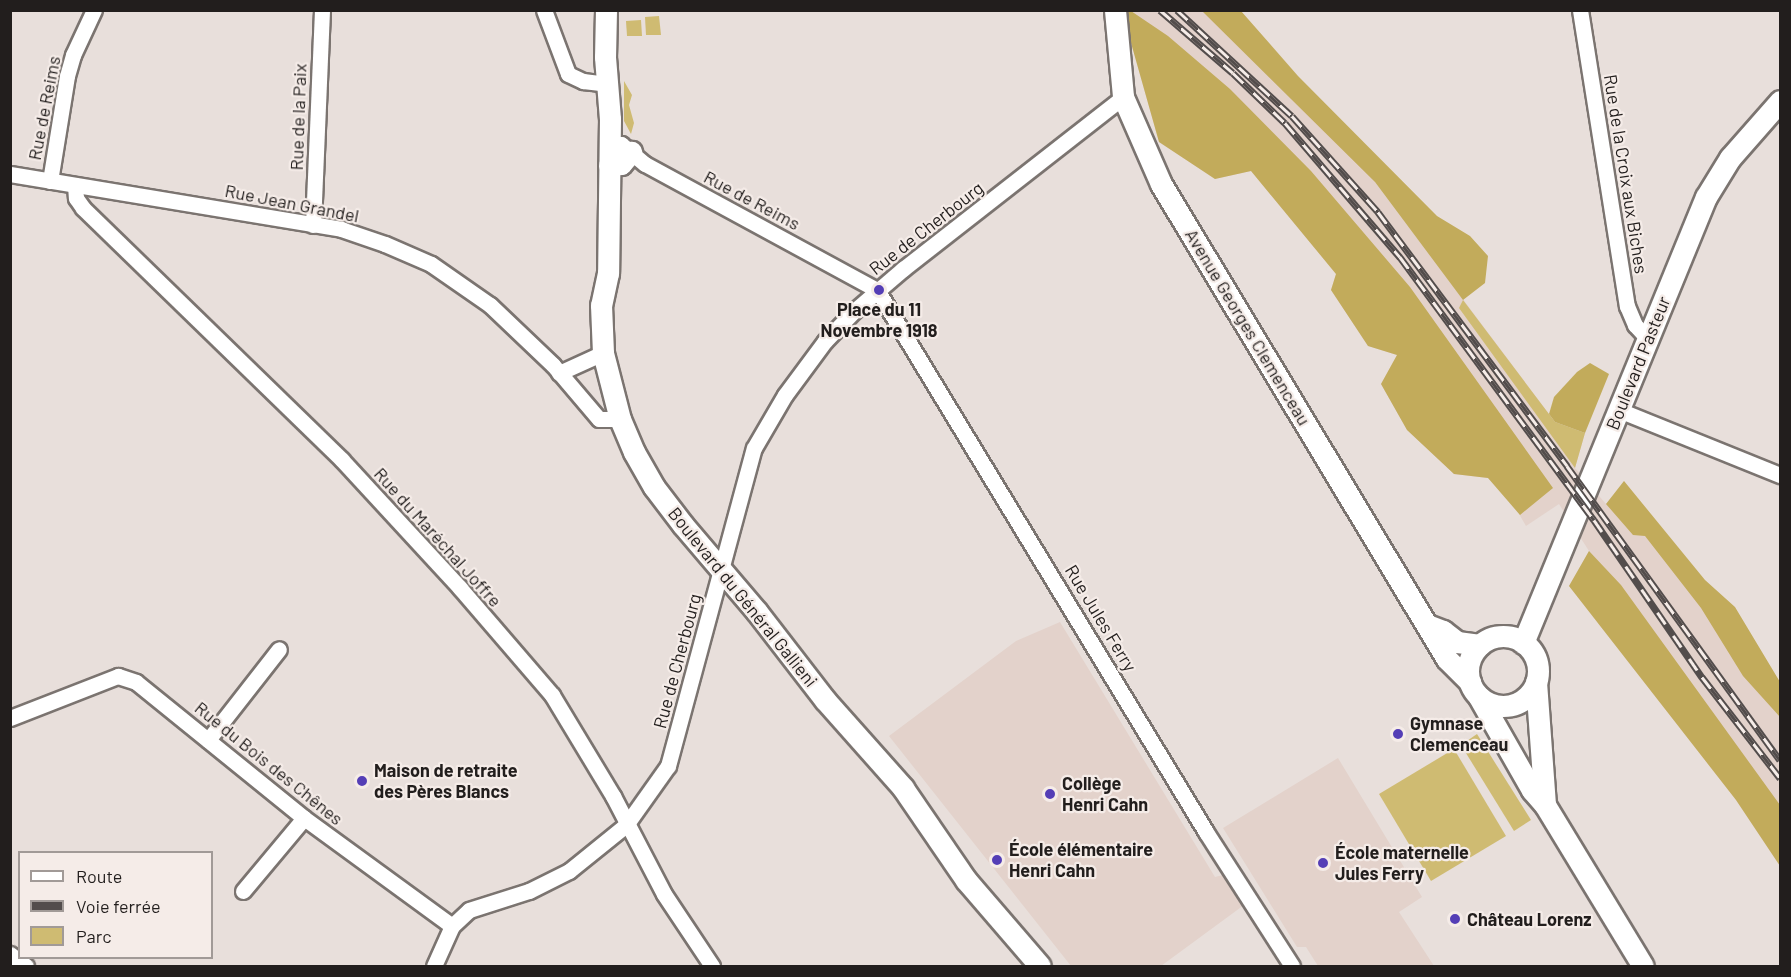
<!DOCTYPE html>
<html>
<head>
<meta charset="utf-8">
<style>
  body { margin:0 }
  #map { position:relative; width:1791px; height:977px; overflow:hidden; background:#e8dfdb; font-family:Barlow,sans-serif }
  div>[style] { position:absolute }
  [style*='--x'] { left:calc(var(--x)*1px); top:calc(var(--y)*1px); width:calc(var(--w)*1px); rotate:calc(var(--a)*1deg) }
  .built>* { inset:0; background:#e3d2cb }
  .green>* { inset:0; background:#cfbb72 }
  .forest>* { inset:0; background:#c2ab5b }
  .roads { filter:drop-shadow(2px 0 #7b7470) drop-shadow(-2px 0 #7b7470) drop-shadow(0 2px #7b7470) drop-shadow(0 -2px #7b7470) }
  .minor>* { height:15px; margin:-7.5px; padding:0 7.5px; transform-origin:7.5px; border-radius:7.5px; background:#fff }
  .secondary>* { height:21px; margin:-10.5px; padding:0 10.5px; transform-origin:10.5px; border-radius:10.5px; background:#fff }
  .secondary>.ring { margin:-10.5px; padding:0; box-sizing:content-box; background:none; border:21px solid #fff; border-radius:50% }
  .rail>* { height:7px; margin-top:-3.5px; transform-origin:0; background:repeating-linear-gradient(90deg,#f5ece8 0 14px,#534d4c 0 28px); box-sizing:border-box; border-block:2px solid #534d4c }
  .dots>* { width:16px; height:16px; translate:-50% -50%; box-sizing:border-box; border:3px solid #f5ece8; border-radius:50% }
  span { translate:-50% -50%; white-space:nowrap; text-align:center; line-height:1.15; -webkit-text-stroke:4.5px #f5ece8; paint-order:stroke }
  .street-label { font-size:18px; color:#221e1d }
  .poi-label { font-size:18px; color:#221e1d; font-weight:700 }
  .left { translate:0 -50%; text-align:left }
  .frame { position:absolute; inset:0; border:12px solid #221e1d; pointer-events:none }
  .legend { position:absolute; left:18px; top:851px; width:195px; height:108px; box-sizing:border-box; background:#f5ece8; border:2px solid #a19a97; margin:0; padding:8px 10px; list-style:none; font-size:18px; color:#221e1d }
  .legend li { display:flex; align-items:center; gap:12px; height:30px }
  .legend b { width:30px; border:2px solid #a19a97 }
</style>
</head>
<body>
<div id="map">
  <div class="built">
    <i style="clip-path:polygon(1122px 11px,1233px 11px,1375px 182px,1555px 422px,1585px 433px,1575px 468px,1606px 504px,1624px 481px,1780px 682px,1780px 866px,1736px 800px,1569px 586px,1589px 551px,1559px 504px,1526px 526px,1515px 507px,1488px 478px,1454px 474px,1407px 430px,1381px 384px,1397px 355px,1368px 346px,1331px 290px,1336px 274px,1251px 171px,1215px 179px,1159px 142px)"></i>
    <i style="clip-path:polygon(1060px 622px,1215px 877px,1223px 875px,1244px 905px,1161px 966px,1071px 966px,889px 736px,1016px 641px)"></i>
    <i style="clip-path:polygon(1338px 758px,1422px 897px,1399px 912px,1434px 966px,1318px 966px,1306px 947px,1297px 947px,1223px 828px)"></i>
  </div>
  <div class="green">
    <i style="clip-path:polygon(659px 16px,661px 35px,646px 35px,645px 17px)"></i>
    <i style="clip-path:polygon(641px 20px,642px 36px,627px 36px,626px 21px)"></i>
    <i style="clip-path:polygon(624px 81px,632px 95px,629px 105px,634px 123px,631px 134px,624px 121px)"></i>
    <i style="clip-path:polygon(1463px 300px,1555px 422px,1585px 433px,1575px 468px,1459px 308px)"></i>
    <i style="clip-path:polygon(1477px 734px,1531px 820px,1514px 831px,1461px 745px)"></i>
    <i style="clip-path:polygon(1454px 749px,1506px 836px,1431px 881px,1379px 794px)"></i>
  </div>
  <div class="forest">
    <i style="clip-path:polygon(1122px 11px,1131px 11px,1168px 36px,1230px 89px,1311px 171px,1410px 287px,1553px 488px,1520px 515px,1488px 478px,1454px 474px,1407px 430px,1381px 384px,1397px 355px,1368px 346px,1331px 290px,1336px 274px,1251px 171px,1215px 179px,1159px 142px)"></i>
    <i style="clip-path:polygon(1202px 11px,1241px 11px,1298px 76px,1437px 216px,1470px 236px,1488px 256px,1485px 283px,1463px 300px,1375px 182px)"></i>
    <i style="clip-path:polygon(1590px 363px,1609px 374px,1585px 433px,1555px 422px,1549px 414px,1554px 397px,1577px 372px)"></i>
    <i style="clip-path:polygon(1624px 481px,1705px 580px,1735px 607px,1780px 682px,1780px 717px,1743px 676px,1701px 608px,1645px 536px,1633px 535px,1606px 504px)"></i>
    <i style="clip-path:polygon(1589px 551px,1621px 585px,1780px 805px,1780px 866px,1736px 800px,1569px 586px)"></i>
  </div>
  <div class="roads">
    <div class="minor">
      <i style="--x:544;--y:10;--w:68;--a:69.4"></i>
      <i style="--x:568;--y:74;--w:17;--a:25"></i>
      <i style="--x:583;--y:81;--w:24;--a:7"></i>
      <i style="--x:1580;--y:10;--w:300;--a:81"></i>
      <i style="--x:1627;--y:306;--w:21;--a:67"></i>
      <i style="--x:1635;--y:325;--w:18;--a:47"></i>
      <i style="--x:610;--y:144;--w:11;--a:0"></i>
      <i style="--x:621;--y:144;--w:31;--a:40"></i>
      <i style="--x:645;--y:164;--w:264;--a:28.5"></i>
      <i style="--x:877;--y:290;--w:634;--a:58.74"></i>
      <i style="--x:1206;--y:832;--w:159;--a:57.3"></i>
      <i style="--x:10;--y:174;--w:336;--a:9.4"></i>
      <i style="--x:341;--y:229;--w:46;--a:18.8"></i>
      <i style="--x:385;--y:244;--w:50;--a:23.5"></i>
      <i style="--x:431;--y:264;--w:72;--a:34.8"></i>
      <i style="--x:490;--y:305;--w:87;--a:43.6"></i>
      <i style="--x:553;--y:365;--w:71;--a:49.6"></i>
      <i style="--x:599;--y:419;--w:21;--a:0"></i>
      <i style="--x:50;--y:181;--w:106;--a:-80.8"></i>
      <i style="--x:67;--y:76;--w:22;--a:-74"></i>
      <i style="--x:73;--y:55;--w:50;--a:-65"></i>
      <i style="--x:75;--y:185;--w:13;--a:86"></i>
      <i style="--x:76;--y:198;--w:12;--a:55"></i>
      <i style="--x:83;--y:208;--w:361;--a:44.2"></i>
      <i style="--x:342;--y:460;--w:174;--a:47.3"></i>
      <i style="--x:460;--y:588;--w:141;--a:49.3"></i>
      <i style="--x:552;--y:695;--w:118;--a:58.9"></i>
      <i style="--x:613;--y:796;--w:110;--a:62.5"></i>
      <i style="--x:664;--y:894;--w:87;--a:56.3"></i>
      <i style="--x:313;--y:225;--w:215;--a:-87.6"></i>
      <i style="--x:559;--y:373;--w:48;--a:-24.4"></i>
      <i style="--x:1619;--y:410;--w:174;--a:22"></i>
      <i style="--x:10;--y:718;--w:116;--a:-21.3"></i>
      <i style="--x:118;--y:676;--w:19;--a:18"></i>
      <i style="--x:136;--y:682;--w:216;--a:39"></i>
      <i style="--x:304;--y:818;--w:183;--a:36.1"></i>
      <i style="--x:208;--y:740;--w:115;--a:-52"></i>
      <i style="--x:243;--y:891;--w:95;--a:-50.1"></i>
      <i style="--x:10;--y:954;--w:20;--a:37"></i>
      <i style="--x:434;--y:966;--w:44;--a:-65.8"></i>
      <i style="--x:452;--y:926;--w:23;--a:-43"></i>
      <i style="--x:469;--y:910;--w:63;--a:-17.6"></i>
      <i style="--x:529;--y:891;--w:45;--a:-26.6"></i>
      <i style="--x:569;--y:871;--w:73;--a:-38.9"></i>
      <i style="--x:626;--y:825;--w:72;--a:-54.6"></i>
      <i style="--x:668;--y:766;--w:329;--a:-74.9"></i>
      <i style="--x:754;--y:448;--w:61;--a:-59.7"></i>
      <i style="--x:785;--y:395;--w:67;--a:-53.5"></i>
      <i style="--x:825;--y:341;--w:42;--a:-46"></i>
      <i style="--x:854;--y:311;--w:65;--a:-40.6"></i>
      <i style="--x:903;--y:269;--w:279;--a:-38"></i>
    </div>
    <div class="secondary">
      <i style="--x:606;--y:10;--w:47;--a:91.2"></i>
      <i style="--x:605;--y:57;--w:62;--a:85.4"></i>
      <i style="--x:610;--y:119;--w:154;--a:90.7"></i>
      <i style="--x:608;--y:273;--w:33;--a:102"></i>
      <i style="--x:601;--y:305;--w:48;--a:87.6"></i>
      <i style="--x:603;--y:353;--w:68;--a:75.6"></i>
      <i style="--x:620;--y:419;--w:36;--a:67"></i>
      <i style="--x:634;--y:452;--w:40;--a:60.3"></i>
      <i style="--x:654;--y:487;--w:48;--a:52.7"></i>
      <i style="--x:683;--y:525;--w:114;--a:49.6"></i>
      <i style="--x:757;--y:612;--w:111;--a:52.3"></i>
      <i style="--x:825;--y:700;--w:118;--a:48.4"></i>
      <i style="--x:903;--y:788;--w:112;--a:55.6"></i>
      <i style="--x:966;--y:880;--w:113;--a:49.3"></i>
      <i style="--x:1115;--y:10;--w:87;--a:84.7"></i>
      <i style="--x:1123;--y:97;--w:95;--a:66.4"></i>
      <i style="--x:1161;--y:184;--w:554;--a:58.95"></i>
      <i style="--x:1447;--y:659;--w:33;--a:45"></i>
      <i style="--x:609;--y:165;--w:12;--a:-5"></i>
      <i style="--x:621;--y:164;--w:16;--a:-50"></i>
      <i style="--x:1430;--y:626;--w:14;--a:21"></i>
      <i style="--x:1443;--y:631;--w:18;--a:38"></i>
      <i style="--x:1457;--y:642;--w:23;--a:7"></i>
      <i class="ring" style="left:1468px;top:636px;width:49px;height:49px"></i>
      <i style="--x:1523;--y:643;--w:482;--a:-67.7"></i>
      <i style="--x:1706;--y:197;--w:46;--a:-58.4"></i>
      <i style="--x:1730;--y:158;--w:76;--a:-48.7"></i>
      <i style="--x:1536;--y:682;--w:123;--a:85.8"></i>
      <i style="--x:1479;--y:697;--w:107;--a:60.3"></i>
      <i style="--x:1532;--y:790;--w:20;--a:49"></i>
      <i style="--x:1545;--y:805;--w:188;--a:58.7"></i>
    </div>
  </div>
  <div class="rail">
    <i style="--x:1160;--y:10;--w:96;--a:40.8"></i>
    <i style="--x:1233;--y:73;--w:72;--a:43.9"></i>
    <i style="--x:1285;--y:123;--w:177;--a:49.4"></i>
    <i style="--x:1400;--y:257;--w:327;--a:53.6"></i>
    <i style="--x:1594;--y:520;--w:191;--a:55.5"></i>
    <i style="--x:1702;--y:677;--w:128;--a:52.3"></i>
    <i style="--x:1177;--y:10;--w:156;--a:42.7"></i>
    <i style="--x:1292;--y:116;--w:129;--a:48.1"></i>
    <i style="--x:1378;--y:212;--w:317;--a:53.3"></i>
    <i style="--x:1567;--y:466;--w:363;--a:54.1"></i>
  </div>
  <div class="dots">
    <i style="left:879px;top:290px;background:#543eb6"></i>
    <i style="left:1398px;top:734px;background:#543eb6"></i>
    <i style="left:362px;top:781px;background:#543eb6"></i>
    <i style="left:1050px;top:794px;background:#543eb6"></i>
    <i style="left:997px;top:860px;background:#543eb6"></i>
    <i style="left:1323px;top:863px;background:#543eb6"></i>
    <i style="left:1455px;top:919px;background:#543eb6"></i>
  </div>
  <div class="street-label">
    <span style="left:44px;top:108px;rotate:-79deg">Rue de Reims</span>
    <span style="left:298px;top:117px;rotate:-88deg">Rue de la Paix</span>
    <span style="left:1626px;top:174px;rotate:81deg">Rue de la Croix aux Biches</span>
    <span style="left:752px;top:200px;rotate:28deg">Rue de Reims</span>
    <span style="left:292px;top:203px;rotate:11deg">Rue Jean Grandel</span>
    <span style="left:926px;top:228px;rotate:-38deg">Rue de Cherbourg</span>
    <span style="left:1248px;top:327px;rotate:59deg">Avenue Georges Clemenceau</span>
    <span style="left:1638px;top:363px;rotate:-68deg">Boulevard Pasteur</span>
    <span style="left:438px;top:537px;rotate:48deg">Rue du Maréchal Joffre</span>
    <span style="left:743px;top:597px;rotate:51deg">Boulevard du Général Gallieni</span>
    <span style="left:1101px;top:618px;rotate:59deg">Rue Jules Ferry</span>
    <span style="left:677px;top:661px;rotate:-75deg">Rue de Cherbourg</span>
    <span style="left:269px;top:763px;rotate:39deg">Rue du Bois des Chênes</span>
  </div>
  <div class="poi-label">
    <span style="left:879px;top:320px">Place du 11<br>Novembre 1918</span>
    <span class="left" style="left:1410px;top:734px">Gymnase<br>Clemenceau</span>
    <span class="left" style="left:374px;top:781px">Maison de retraite<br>des Pères Blancs</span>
    <span class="left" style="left:1062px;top:794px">Collège<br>Henri Cahn</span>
    <span class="left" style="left:1009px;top:860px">École élémentaire<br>Henri Cahn</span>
    <span class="left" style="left:1335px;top:863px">École maternelle<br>Jules Ferry</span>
    <span class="left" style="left:1467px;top:919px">Château Lorenz</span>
  </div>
  <div class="frame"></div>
  <ul class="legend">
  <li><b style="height:8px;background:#fff"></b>Route</li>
  <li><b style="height:8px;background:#534d4c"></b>Voie ferrée</li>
  <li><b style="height:16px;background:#cfbb72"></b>Parc</li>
  </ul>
</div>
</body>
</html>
